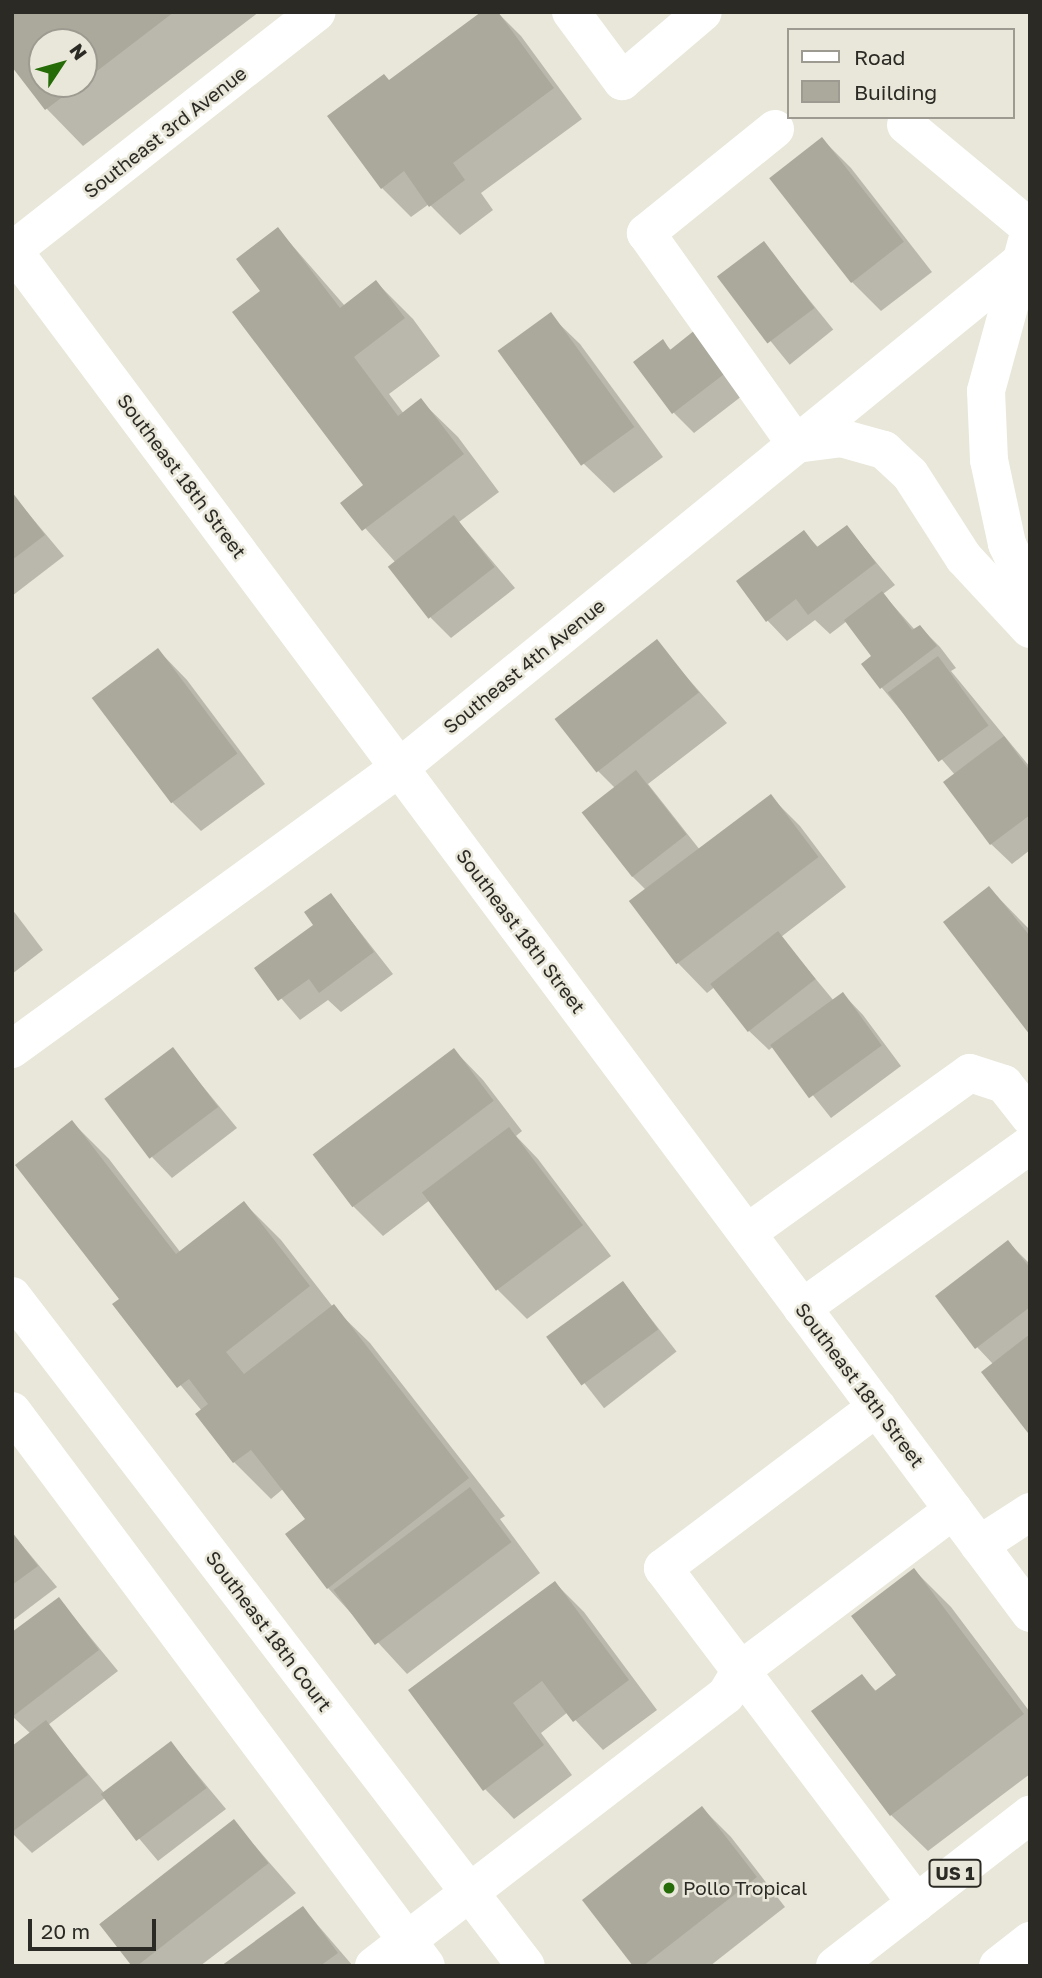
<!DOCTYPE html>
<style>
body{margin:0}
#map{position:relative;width:1042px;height:1978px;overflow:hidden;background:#e9e7d9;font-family:"Golos Text",sans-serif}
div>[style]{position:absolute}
.shadow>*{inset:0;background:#0003;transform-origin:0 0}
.building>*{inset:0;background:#aba99c;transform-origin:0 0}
.minor>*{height:38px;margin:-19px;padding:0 19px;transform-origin:19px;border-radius:19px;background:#fff}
.major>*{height:38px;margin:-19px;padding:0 19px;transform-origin:19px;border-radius:19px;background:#fff}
.dots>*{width:19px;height:19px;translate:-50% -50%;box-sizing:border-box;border:4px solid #e9e7d9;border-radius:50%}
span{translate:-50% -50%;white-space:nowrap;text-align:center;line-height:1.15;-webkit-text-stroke:5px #e9e7d9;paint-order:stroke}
.shield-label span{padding:2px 5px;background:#e9e7d9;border:2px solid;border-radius:5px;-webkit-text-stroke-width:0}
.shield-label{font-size:18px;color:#2b2a25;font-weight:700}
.street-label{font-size:19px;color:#2b2a25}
.poi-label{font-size:19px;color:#2b2a25}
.left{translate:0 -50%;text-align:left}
.frame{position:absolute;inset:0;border:14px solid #2b2a25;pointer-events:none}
.legend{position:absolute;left:787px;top:28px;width:228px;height:91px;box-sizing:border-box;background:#e9e7d9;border:2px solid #9d9b91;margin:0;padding:9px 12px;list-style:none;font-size:21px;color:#2b2a25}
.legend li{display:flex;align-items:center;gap:14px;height:35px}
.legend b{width:35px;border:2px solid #9d9b91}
.north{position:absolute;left:28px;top:28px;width:70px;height:70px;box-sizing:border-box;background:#e9e7d9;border:2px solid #9d9b91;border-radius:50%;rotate:54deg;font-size:19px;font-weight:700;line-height:28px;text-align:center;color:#2b2a25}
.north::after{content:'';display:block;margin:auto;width:24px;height:32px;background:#256c08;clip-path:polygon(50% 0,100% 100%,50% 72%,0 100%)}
.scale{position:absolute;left:28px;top:1919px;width:128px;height:32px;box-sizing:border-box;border:4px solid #2b2a25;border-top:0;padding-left:9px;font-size:21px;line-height:24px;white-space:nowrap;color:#2b2a25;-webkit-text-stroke:5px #e9e7d9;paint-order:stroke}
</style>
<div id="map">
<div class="shadow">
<i style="clip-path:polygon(evenodd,12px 12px,259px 12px,83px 146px,47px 109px,12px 64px,12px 12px,42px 42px,84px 42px,84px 84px,42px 84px,42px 42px)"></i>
<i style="clip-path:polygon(497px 12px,521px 36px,582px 119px,481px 193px,493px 210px,460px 235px,429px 204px,411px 217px,382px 188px,390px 82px)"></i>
<i style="clip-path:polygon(822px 139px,851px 168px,932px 272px,881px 311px,852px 282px)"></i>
<i style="clip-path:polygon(278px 229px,345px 306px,376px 282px,413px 319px,440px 356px,389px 394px,404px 414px,421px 401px,458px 437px,499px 492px,459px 522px,515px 588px,451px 638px,431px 618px,396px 563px,343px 503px,366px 486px,263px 291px)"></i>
<i style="left:764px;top:244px;width:110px;height:56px;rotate:51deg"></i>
<i style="clip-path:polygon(550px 315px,580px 344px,663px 457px,614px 493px,584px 464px,500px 352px)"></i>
<i style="clip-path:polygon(700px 329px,751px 389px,694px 433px,674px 413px,662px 341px,672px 351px)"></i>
<i style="clip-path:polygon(12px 494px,64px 556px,12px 596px)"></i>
<i style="clip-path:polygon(847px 527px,895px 585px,883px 594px,915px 630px,920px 627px,940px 647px,956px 668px,951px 671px,1030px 767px,1030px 850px,1012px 864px,991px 844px,955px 775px,882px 688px,874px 656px,847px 621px,830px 634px,815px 620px,787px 641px,767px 620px,803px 532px,819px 548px)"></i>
<i style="clip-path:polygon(656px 642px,727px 723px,648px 784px,700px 850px,771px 797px,800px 826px,846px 887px,781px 937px,834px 1001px,843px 994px,863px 1015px,901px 1066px,831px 1118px,774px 1046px,769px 1050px,748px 1030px,716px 986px,707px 993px,678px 963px,647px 891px,632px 876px,615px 788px,598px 771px)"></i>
<i style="clip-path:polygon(158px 650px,187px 680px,265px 784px,201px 831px,172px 802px,94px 698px)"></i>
<i style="clip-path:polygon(989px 888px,1030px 930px,1030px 1032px)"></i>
<i style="clip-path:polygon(331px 895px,393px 974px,341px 1012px,328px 1000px,300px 1020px,256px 969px,316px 925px)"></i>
<i style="clip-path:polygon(12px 909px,43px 950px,12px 974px)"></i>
<i style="clip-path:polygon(172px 1049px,237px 1128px,172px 1178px,152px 1157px)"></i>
<i style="clip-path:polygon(454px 1050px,483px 1080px,522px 1131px,516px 1136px,538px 1159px,611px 1256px,527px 1319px,498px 1290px,430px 1200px,383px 1236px,353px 1206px,314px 1154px)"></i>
<i style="clip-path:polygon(72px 1122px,109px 1159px,181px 1253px,244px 1203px,281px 1240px,333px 1307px,370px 1343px,505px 1516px,500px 1519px,540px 1573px,407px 1674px,328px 1588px,307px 1520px,283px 1489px,271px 1499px,234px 1462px,198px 1415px,202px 1411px,114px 1305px,121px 1299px)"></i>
<i style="clip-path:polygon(1008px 1242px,1030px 1264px,1030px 1432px,983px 1372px,993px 1364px,977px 1347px)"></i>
<i style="left:623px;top:1283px;width:87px;height:92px;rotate:52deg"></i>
<i style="clip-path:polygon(12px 1533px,57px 1587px,12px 1621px)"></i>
<i style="clip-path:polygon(914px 1570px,951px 1607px,1030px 1712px,1030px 1774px,928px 1851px,891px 1815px,862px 1676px,877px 1692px,898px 1675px)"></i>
<i style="clip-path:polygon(555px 1583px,584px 1612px,657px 1710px,603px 1750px,568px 1712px,541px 1733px,572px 1775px,514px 1819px,485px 1789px,411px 1690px)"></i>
<i style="clip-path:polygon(59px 1599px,118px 1671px,48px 1725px,105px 1794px,171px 1743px,226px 1809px,158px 1861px,105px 1798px,32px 1853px,12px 1833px,12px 1749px,31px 1734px,12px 1716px)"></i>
<i style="clip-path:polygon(702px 1808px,731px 1837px,785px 1907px,710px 1966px,635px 1966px)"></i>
<i style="clip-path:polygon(234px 1822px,296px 1893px,200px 1966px,134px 1966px,101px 1923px)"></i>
<i style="clip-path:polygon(303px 1908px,353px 1966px,224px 1966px)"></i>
</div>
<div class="building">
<i style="clip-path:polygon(12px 12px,174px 12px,84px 81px,84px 42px,42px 42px,42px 84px,80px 84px,45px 110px,12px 67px)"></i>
<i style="clip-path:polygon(481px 12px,498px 12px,554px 88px,453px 163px,465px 180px,429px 207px,404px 171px,381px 189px,327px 116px,384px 74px,389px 80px)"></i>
<i style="left:822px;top:137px;width:133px;height:67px;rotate:52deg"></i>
<i style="clip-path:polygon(278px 227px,340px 308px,376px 280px,405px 318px,354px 357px,398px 416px,421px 398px,464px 454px,362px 531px,340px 503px,363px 485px,232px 312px,260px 291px,236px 259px)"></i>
<i style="left:764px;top:241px;width:84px;height:59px;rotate:53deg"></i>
<i style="left:551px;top:312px;width:142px;height:66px;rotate:54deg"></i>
<i style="clip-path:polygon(700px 326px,732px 368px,672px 414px,633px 362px,663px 339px,670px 350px)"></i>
<i style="clip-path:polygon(12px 492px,45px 535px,12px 560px)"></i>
<i style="left:454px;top:515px;width:66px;height:84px;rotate:52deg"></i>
<i style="clip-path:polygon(847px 525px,876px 563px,808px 615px,796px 599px,766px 622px,736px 581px,804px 530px,817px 547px)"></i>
<i style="clip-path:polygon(882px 591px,912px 630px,920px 625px,937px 646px,880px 689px,861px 664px,871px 656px,844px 620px)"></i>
<i style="left:657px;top:639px;width:68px;height:130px;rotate:52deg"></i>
<i style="left:158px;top:648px;width:132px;height:83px;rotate:53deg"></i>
<i style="left:938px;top:656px;width:86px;height:62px;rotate:54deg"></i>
<i style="clip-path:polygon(1004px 736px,1030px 771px,1030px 815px,990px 845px,943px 782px)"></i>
<i style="left:636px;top:770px;width:82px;height:69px;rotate:52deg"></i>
<i style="left:771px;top:794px;width:79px;height:178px;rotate:53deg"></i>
<i style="clip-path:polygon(989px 886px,1030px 936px,1030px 1035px,943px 922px)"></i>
<i style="clip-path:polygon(331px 893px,374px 952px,319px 993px,309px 979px,278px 1001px,254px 968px,313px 925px,304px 912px)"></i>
<i style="left:778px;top:931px;width:61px;height:86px;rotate:52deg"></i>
<i style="left:843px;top:992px;width:66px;height:90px;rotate:54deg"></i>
<i style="left:173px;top:1047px;width:75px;height:86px;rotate:53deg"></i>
<i style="left:454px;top:1048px;width:66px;height:177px;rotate:53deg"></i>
<i style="clip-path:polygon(72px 1120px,176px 1254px,244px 1201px,310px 1286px,226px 1352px,244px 1374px,334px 1304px,469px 1478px,327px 1589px,285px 1534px,305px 1519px,251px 1450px,233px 1463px,195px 1414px,208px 1404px,189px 1379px,177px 1388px,112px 1304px,119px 1299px,15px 1165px)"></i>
<i style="left:509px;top:1127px;width:123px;height:109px;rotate:53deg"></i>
<i style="clip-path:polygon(1008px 1240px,1030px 1268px,1030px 1307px,975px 1349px,935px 1296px)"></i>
<i style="left:623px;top:1281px;width:60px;height:95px;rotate:54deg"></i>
<i style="clip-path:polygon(1030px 1334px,1030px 1432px,1028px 1433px,981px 1372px)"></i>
<i style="left:470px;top:1487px;width:69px;height:171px;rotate:53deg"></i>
<i style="clip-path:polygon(12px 1532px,38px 1566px,12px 1585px)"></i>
<i style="clip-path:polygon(914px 1568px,1024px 1714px,890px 1816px,811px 1711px,862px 1674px,875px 1691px,896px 1675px,851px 1616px)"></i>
<i style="clip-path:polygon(555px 1581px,629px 1680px,573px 1722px,542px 1681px,513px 1703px,544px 1745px,483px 1791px,408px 1690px)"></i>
<i style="clip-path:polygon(59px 1597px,99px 1650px,12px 1717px,12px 1632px)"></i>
<i style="clip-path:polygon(46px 1720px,88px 1775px,12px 1832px,12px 1746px)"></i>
<i style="left:171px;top:1741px;width:59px;height:88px;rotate:53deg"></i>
<i style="clip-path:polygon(702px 1806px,757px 1877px,643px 1966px,633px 1966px,582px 1900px)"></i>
<i style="left:234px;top:1819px;width:56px;height:171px;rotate:52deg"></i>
<i style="clip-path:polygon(303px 1906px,338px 1953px,320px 1966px,221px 1966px)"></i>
</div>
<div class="minor">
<i style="left:571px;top:12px;width:86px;rotate:53.5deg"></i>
<i style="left:622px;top:81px;width:106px;rotate:-40.4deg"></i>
<i style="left:906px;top:125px;width:161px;rotate:39.7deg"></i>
<i style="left:775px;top:129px;width:166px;rotate:141.1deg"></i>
<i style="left:646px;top:233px;width:259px;rotate:54.6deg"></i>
<i style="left:12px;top:249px;width:1702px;rotate:53.26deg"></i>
<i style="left:12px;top:251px;width:387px;rotate:-38.1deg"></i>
<i style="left:12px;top:1049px;width:478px;rotate:-36deg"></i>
<i style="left:399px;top:768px;width:800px;rotate:-39.16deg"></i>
<i style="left:747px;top:1233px;width:274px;rotate:-35.7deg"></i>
<i style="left:970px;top:1073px;width:36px;rotate:18deg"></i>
<i style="left:1004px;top:1084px;width:42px;rotate:51.8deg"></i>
<i style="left:12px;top:1296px;width:844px;rotate:52.51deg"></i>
<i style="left:802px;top:1308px;width:280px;rotate:-35.6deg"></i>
<i style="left:877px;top:1407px;width:268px;rotate:143deg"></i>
<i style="left:663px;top:1568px;width:420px;rotate:52.9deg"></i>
<i style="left:12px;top:1411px;width:692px;rotate:53.28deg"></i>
<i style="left:979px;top:1545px;width:61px;rotate:-32.9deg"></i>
<i style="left:374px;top:1966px;width:444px;rotate:-37.6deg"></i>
<i style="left:726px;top:1695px;width:29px;rotate:-59deg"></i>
<i style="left:741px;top:1670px;width:266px;rotate:-37deg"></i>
</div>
<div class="major">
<i style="left:1030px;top:230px;width:167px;rotate:105.3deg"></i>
<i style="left:986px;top:391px;width:69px;rotate:87.5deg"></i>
<i style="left:989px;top:460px;width:86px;rotate:77.9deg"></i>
<i style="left:1007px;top:544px;width:54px;rotate:64.9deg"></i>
<i style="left:796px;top:444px;width:45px;rotate:-7.6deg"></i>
<i style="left:841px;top:438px;width:45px;rotate:15.6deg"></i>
<i style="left:884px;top:450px;width:35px;rotate:43deg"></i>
<i style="left:910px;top:474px;width:100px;rotate:57.3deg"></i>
<i style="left:964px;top:558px;width:97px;rotate:47.1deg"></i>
<i style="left:835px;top:1966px;width:247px;rotate:-37.8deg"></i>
<i style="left:998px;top:1966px;width:41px;rotate:-38deg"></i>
</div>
<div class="dots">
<i style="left:669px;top:1888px;background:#256c08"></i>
</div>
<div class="shield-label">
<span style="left:955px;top:1873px">US 1</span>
</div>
<div class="street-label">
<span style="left:165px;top:132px;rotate:-38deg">Southeast 3rd Avenue</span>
<span style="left:182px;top:476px;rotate:53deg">Southeast 18th Street</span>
<span style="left:524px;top:666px;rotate:-39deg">Southeast 4th Avenue</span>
<span style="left:521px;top:931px;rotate:53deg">Southeast 18th Street</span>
<span style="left:860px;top:1385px;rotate:53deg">Southeast 18th Street</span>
<span style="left:269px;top:1631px;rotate:53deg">Southeast 18th Court</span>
</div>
<div class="poi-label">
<span class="left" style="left:683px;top:1888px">Pollo Tropical</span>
</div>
<div class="frame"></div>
<ul class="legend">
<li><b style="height:9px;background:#fff"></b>Road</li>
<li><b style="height:19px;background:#aba99c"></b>Building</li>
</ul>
<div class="north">N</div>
<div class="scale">20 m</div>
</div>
